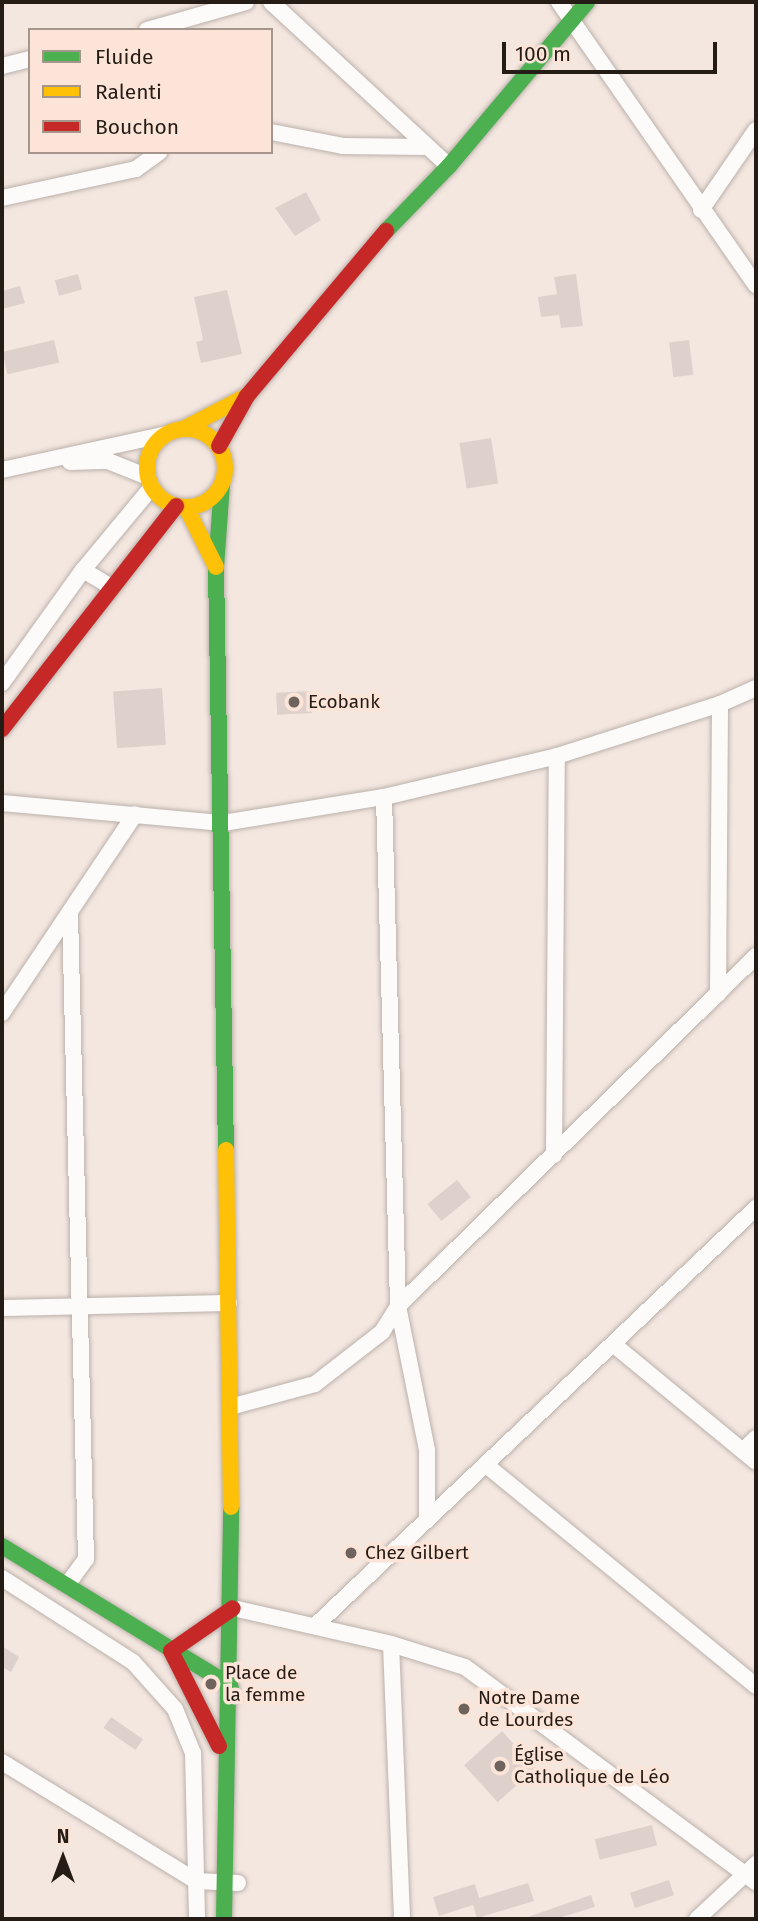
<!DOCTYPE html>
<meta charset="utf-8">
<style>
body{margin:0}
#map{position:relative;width:758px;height:1921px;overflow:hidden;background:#f4e7e0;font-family:"Fira Sans",sans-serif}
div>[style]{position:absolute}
.building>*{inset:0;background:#ded0cb;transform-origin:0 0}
.roads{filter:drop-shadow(0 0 2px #bbb1ab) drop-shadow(0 0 2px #bbb1ab)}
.street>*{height:16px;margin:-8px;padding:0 8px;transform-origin:8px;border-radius:8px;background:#fdfbfa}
.fast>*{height:16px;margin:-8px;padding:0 8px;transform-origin:8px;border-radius:8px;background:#4caf50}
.slow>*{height:16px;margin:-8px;padding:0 8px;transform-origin:8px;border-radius:8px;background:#ffc107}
.slow>.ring{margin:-8px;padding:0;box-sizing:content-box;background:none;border:16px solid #ffc107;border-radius:50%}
.jam>*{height:16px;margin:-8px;padding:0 8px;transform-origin:8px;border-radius:8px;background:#c62828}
.dots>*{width:19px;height:19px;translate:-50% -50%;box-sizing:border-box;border:4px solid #fce5d8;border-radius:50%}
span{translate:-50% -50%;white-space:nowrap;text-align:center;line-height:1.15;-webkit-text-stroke:7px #fce5d8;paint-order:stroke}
.poi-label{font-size:19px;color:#261c16}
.left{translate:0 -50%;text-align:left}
.frame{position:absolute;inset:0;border:4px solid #261c16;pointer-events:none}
.legend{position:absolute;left:28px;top:28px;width:245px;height:126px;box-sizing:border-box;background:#fce5d8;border:2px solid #a6958a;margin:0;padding:9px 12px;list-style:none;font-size:21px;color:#261c16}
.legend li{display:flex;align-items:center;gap:14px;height:35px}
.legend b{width:35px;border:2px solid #a6958a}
.north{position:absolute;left:28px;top:1823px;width:70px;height:70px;-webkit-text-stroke:5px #fce5d8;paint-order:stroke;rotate:0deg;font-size:19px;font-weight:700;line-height:28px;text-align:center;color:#261c16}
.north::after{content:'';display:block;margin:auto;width:24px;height:32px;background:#261c16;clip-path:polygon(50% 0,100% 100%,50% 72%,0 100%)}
.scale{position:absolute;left:502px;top:42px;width:215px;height:32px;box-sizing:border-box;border:4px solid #261c16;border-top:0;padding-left:9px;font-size:21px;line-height:24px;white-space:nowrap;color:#261c16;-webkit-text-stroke:5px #fce5d8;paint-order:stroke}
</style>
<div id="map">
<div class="building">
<i style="clip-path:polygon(306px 192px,321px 220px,295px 236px,275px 208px)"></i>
<i style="left:78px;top:274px;width:16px;height:24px;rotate:75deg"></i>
<i style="clip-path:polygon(576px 274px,583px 326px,561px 328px,559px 315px,541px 317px,538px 297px,557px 294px,554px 277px)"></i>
<i style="clip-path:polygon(20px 286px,25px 303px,2px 309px,2px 291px)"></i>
<i style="clip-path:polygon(227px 290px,242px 354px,201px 363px,196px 342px,203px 340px,194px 297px)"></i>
<i style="left:54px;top:340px;width:23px;height:53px;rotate:77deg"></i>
<i style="left:689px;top:340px;width:35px;height:20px;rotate:83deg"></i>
<i style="left:491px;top:438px;width:46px;height:32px;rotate:81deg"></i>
<i style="left:162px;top:688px;width:57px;height:49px;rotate:86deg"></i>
<i style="left:311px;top:691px;width:22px;height:35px;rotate:87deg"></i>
<i style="left:457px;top:1180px;width:22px;height:38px;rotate:51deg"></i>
<i style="clip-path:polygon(2px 1646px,19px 1657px,11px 1672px,2px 1667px)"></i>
<i style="left:111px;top:1717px;width:39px;height:13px;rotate:35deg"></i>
<i style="left:502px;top:1731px;width:50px;height:51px;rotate:48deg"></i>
<i style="left:652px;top:1825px;width:21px;height:59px;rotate:76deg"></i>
<i style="left:669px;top:1880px;width:16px;height:41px;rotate:72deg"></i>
<i style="clip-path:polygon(528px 1883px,534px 1901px,477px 1918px,473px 1905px,439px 1916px,433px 1897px,475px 1884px,479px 1898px)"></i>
<i style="clip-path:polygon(591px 1895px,595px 1907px,555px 1919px,522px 1919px)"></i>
</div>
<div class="roads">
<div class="street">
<i style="left:271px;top:2px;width:242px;rotate:42.7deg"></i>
<i style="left:559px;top:2px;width:345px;rotate:55.2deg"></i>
<i style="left:147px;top:30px;width:103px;rotate:-15.8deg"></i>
<i style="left:2px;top:66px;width:29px;rotate:-14deg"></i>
<i style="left:271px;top:132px;width:73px;rotate:11deg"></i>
<i style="left:343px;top:146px;width:85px;rotate:0.7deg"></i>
<i style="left:2px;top:198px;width:137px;rotate:-12.2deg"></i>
<i style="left:136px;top:169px;width:29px;rotate:-36deg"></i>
<i style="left:701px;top:210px;width:97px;rotate:-55.5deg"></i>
<i style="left:70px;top:462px;width:38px;rotate:-2deg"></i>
<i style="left:108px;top:461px;width:43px;rotate:21.8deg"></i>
<i style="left:2px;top:470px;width:169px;rotate:-12.3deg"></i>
<i style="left:83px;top:570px;width:33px;rotate:31deg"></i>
<i style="left:2px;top:683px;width:139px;rotate:-54.4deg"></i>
<i style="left:83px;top:570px;width:108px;rotate:-50.3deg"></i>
<i style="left:384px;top:797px;width:509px;rotate:88.42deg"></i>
<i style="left:398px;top:1306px;width:147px;rotate:78.6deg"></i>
<i style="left:427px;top:1450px;width:70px;rotate:90deg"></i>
<i style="left:2px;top:803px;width:222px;rotate:5.2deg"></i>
<i style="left:223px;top:823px;width:163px;rotate:-9.2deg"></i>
<i style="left:384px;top:797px;width:178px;rotate:-13.3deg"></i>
<i style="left:557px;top:756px;width:171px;rotate:-17.7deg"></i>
<i style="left:720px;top:704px;width:39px;rotate:-24deg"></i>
<i style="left:718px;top:994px;width:290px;rotate:-89.6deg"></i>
<i style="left:2px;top:1013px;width:239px;rotate:-56.2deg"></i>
<i style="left:554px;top:1155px;width:399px;rotate:-89.6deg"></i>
<i style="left:2px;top:1308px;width:227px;rotate:-1.3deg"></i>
<i style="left:613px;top:1344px;width:185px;rotate:39.5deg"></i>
<i style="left:230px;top:1407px;width:88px;rotate:-15.1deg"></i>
<i style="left:315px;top:1384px;width:85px;rotate:-37.8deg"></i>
<i style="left:382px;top:1332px;width:31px;rotate:-58deg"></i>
<i style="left:398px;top:1306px;width:501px;rotate:-44.35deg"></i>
<i style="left:743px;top:1451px;width:18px;rotate:-45deg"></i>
<i style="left:486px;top:1465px;width:349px;rotate:39.3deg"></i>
<i style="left:2px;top:1578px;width:156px;rotate:32.7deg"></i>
<i style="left:133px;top:1662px;width:63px;rotate:48.2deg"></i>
<i style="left:175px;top:1709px;width:48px;rotate:67.8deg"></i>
<i style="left:193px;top:1753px;width:166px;rotate:88.6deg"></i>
<i style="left:67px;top:1585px;width:32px;rotate:-54deg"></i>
<i style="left:86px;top:1559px;width:647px;rotate:-91.42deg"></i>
<i style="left:233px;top:1608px;width:162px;rotate:12.8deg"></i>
<i style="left:391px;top:1644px;width:77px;rotate:17.3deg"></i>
<i style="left:465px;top:1667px;width:362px;rotate:36.5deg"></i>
<i style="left:315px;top:1626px;width:608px;rotate:-43.47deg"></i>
<i style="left:391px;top:1644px;width:275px;rotate:87.7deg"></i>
<i style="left:2px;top:1762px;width:228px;rotate:31.5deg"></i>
<i style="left:196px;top:1881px;width:42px;rotate:2.7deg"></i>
<i style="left:697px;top:1919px;width:81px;rotate:-43deg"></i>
</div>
<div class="fast">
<i style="left:386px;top:231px;width:91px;rotate:-45.9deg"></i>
<i style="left:449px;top:166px;width:214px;rotate:-49.9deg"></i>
<i style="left:222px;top:484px;width:84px;rotate:94.1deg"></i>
<i style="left:216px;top:568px;width:582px;rotate:89.02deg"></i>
<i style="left:2px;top:1546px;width:267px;rotate:31.4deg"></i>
<i style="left:230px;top:1685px;width:12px;rotate:76deg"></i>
<i style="left:224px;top:1919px;width:412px;rotate:-89deg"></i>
</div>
<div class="slow">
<i style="left:183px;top:429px;width:72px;rotate:-27.3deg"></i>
<i class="ring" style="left:147px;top:429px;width:62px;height:62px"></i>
<i style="left:186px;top:507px;width:67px;rotate:63.4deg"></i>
<i style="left:226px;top:1150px;width:357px;rotate:89.2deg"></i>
</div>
<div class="jam">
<i style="left:219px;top:446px;width:57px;rotate:-60.8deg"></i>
<i style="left:247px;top:396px;width:216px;rotate:-49.9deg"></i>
<i style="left:2px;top:729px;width:283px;rotate:-52deg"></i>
<i style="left:219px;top:1746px;width:106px;rotate:-116.8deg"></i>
<i style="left:171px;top:1651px;width:75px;rotate:-34.7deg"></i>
</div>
</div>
<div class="dots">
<i style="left:294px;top:702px;background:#6e635d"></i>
<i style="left:351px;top:1553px;background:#6e635d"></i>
<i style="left:211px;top:1684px;background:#6e635d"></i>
<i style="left:464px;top:1709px;background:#6e635d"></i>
<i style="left:500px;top:1766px;background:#6e635d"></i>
</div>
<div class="poi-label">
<span class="left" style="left:308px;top:702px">Ecobank</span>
<span class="left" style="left:365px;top:1553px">Chez Gilbert</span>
<span class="left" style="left:225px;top:1684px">Place de<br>la femme</span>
<span class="left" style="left:478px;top:1709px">Notre Dame<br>de Lourdes</span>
<span class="left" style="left:514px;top:1766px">Église<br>Catholique de Léo</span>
</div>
<div class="frame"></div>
<ul class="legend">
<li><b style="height:9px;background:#4caf50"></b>Fluide</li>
<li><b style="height:9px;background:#ffc107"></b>Ralenti</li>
<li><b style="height:9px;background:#c62828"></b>Bouchon</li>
</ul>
<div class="north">N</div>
<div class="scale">100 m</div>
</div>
